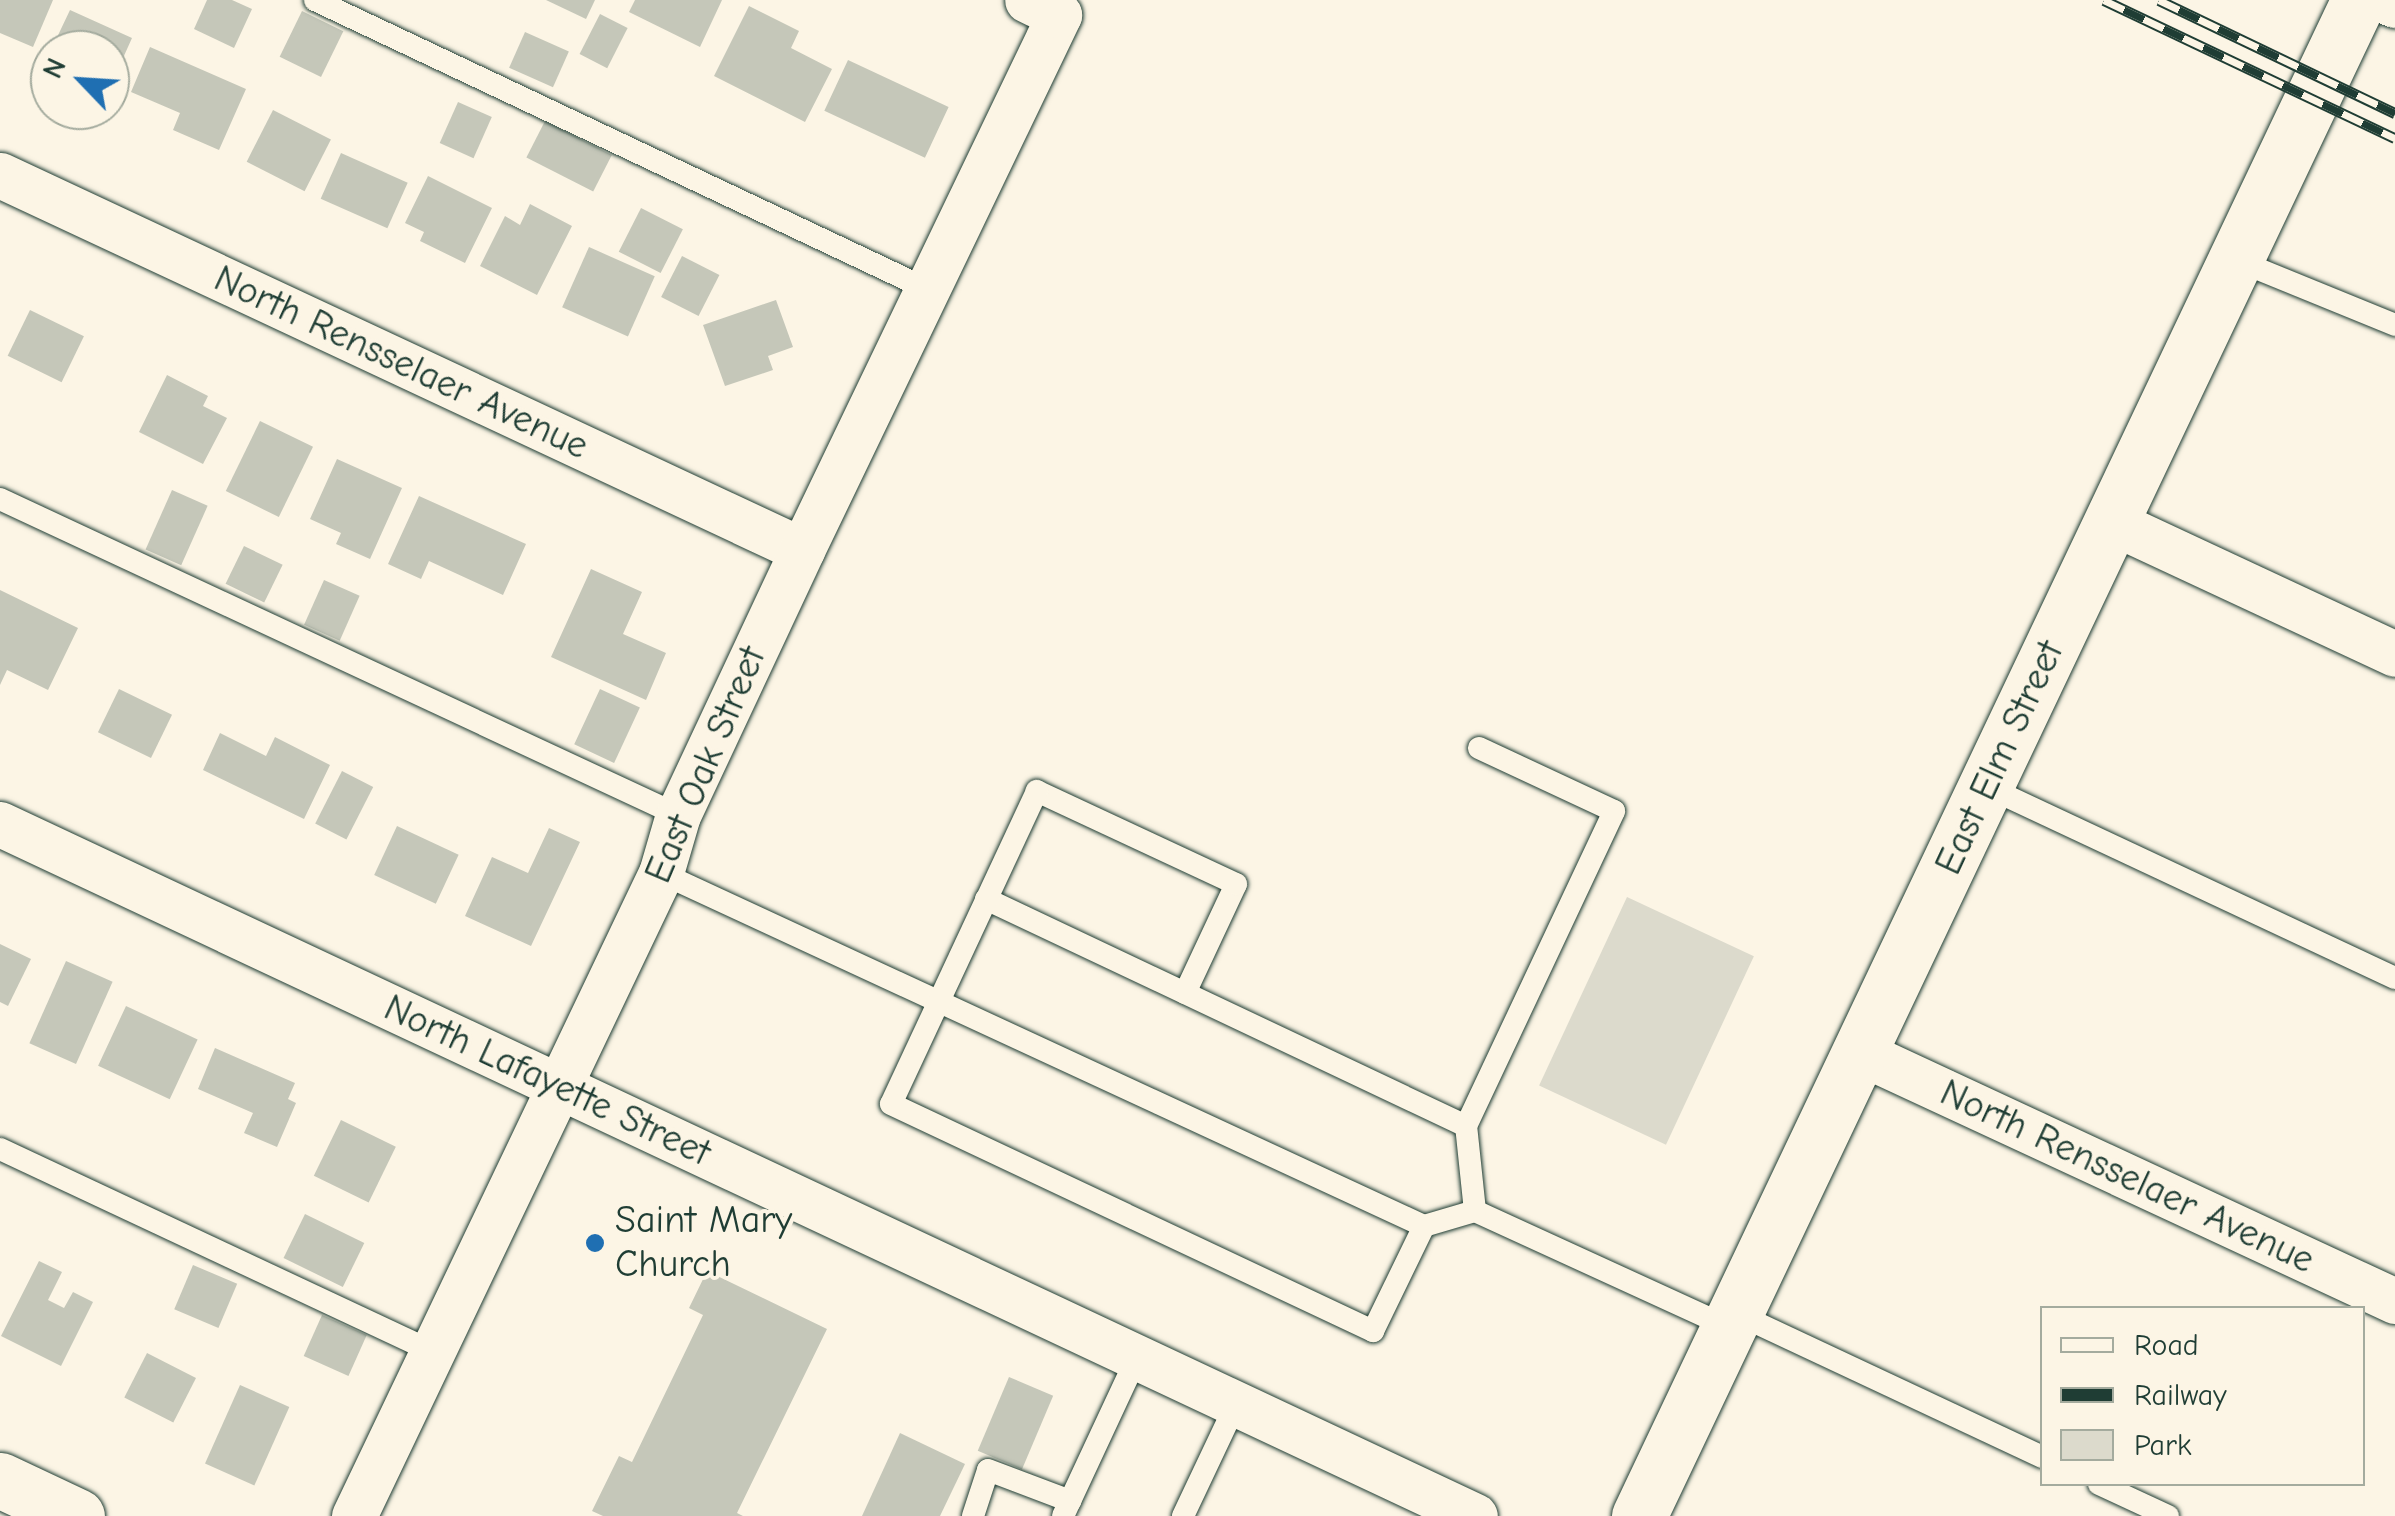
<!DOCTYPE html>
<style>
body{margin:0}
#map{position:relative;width:2395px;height:1516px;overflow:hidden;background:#fcf5e5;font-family:"Comic Neue",sans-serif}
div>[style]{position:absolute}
.green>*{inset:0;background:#dcdacc;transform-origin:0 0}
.building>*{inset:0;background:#c5c7b9;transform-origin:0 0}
.roads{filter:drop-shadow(0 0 2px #1f3d34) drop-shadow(0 0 2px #1f3d34)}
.lane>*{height:22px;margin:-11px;padding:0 11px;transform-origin:11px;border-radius:11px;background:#fcf5e5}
.street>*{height:45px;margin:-22.5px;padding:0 22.5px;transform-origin:22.5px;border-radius:22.5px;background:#fcf5e5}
.secondary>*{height:55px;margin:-27.5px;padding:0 27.5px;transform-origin:27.5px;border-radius:27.5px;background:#fcf5e5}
.rail>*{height:11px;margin-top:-5.5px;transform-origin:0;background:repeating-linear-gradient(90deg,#fcf5e5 0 22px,#1f3d34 0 44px);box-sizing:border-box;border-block:2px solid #1f3d34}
.dots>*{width:28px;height:28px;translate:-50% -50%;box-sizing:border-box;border:5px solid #fcf5e5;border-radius:50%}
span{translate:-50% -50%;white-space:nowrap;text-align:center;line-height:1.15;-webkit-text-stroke:8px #fcf5e5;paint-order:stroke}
.street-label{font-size:38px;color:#1f3d34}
.poi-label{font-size:38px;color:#1f3d34}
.left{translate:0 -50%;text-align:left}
.legend{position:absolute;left:2040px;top:1306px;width:325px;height:180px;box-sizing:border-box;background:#fcf5e5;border:2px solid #a4ab9e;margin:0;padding:12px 18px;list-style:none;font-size:30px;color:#1f3d34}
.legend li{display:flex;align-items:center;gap:20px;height:50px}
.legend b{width:50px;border:2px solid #a4ab9e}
.north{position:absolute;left:30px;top:30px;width:100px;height:100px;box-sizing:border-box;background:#fcf5e5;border:2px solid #a4ab9e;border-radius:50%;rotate:295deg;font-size:28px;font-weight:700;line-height:40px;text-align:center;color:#1f3d34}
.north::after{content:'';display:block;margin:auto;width:35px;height:45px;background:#1f6fb2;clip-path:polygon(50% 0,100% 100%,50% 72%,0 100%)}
</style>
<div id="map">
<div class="green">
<i style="left:1627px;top:897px;width:140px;height:208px;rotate:25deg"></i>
</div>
<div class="building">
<i style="clip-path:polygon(0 0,53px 0,33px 47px,0 33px)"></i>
<i style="clip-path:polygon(207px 0,232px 0,252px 9px,234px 48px,194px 29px)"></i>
<i style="clip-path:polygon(546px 0,595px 0,586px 19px)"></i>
<i style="clip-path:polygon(635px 0,722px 0,700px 47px,629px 12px)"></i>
<i style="clip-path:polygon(749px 6px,799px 31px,791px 48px,832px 69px,805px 122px,714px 76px)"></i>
<i style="clip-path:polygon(70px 10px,132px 38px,110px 87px,110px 50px,51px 50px)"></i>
<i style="left:302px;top:11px;width:46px;height:51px;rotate:26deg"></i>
<i style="left:600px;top:14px;width:31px;height:45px;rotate:27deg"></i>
<i style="left:525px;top:32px;width:48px;height:39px;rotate:24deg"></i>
<i style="clip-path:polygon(150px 47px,246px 89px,219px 150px,173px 130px,180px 113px,131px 92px)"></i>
<i style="left:848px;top:60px;width:111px;height:56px;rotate:25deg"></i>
<i style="left:458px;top:102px;width:37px;height:45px;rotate:24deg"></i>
<i style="left:273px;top:110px;width:65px;height:58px;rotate:27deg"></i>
<i style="left:545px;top:121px;width:75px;height:41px;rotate:27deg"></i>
<i style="left:341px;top:153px;width:73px;height:50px;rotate:24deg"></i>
<i style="clip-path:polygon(428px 176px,492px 208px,465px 263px,420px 241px,424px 232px,405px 223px)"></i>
<i style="clip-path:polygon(530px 204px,572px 226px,537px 295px,480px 266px,505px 216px,520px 225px)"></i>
<i style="left:641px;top:208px;width:47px;height:49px;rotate:27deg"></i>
<i style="left:589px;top:247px;width:72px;height:66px;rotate:24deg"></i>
<i style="left:682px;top:256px;width:42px;height:46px;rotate:27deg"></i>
<i style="clip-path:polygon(776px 300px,793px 347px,768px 356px,773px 370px,725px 386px,703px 325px)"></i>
<i style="left:30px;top:310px;width:60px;height:51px;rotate:26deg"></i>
<i style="clip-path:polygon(167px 375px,208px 396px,203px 406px,227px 418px,203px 464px,139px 432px)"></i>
<i style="left:260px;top:421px;width:59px;height:78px;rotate:26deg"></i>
<i style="clip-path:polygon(337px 459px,402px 488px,370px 559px,336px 544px,341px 533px,310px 519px)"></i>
<i style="left:172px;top:490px;width:39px;height:65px;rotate:24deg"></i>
<i style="clip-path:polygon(419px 496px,526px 544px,503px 595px,429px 561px,421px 579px,388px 564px)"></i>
<i style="left:244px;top:546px;width:43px;height:42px;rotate:26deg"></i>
<i style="clip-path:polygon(591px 569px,642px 592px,623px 634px,666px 653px,646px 700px,551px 657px)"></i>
<i style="left:324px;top:580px;width:39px;height:49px;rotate:24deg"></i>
<i style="clip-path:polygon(0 590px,78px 628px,48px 690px,7px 670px,0 685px)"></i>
<i style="left:119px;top:689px;width:59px;height:48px;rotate:26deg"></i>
<i style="left:600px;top:689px;width:44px;height:61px;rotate:25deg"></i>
<i style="clip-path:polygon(220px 733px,266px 756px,275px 737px,330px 765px,304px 819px,203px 770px)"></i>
<i style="left:342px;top:771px;width:35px;height:59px;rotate:27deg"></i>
<i style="left:397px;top:826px;width:68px;height:54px;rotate:25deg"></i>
<i style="clip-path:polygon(549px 828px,580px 842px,531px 946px,465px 916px,492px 857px,528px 873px)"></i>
<i style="clip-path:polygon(0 944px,31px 959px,8px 1006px,0 1002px)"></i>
<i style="left:66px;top:961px;width:51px;height:90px;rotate:24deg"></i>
<i style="left:126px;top:1006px;width:79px;height:66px;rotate:25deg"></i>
<i style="clip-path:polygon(215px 1048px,295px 1083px,288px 1099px,296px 1103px,277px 1147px,244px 1133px,253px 1113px,198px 1089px)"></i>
<i style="left:341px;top:1120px;width:61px;height:62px;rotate:26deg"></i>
<i style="left:305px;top:1214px;width:66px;height:49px;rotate:26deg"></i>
<i style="clip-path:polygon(39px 1261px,62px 1272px,48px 1300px,64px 1308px,73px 1292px,93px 1302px,61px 1366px,1px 1336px)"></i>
<i style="left:193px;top:1265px;width:48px;height:48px;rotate:23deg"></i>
<i style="clip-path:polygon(707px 1271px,827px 1329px,737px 1513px,743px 1516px,603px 1516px,592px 1511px,619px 1456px,632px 1462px,703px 1315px,689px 1308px)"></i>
<i style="left:322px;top:1315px;width:49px;height:45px;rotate:24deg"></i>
<i style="left:147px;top:1353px;width:55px;height:50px;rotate:27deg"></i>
<i style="left:1009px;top:1377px;width:48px;height:80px;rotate:23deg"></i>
<i style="left:240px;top:1385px;width:54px;height:86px;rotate:24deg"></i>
<i style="clip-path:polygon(900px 1433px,965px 1464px,940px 1516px,862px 1516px)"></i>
</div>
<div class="roads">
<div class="lane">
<i style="left:315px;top:0;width:677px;rotate:25.28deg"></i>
<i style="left:2236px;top:260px;width:172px;rotate:22.2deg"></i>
<i style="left:0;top:499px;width:748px;rotate:24.99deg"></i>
<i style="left:1987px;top:787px;width:450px;rotate:25.1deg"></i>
<i style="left:661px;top:873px;width:841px;rotate:24.83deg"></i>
<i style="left:1424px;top:1226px;width:53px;rotate:-16.4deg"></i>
<i style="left:1475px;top:1211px;width:278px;rotate:24.6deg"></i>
<i style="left:986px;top:899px;width:531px;rotate:25.31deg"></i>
<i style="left:1185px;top:993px;width:120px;rotate:-64.9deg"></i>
<i style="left:1236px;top:884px;width:220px;rotate:-155deg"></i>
<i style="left:1037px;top:791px;width:345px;rotate:115deg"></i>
<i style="left:891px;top:1104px;width:533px;rotate:25.22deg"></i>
<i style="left:1373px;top:1331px;width:117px;rotate:-64.1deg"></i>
<i style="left:0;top:1149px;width:477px;rotate:25.1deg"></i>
<i style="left:1475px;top:1211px;width:85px;rotate:-96deg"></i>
<i style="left:1466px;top:1126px;width:348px;rotate:-64.8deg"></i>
<i style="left:1614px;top:811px;width:149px;rotate:-155deg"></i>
<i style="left:1735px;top:1313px;width:339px;rotate:25.1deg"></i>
<i style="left:2099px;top:1484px;width:76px;rotate:24.9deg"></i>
<i style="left:973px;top:1516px;width:48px;rotate:-71.9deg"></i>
<i style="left:988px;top:1470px;width:88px;rotate:20.7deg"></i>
<i style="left:1063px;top:1516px;width:175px;rotate:-65deg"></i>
<i style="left:1183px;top:1516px;width:124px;rotate:-64.7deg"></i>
</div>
<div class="street">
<i style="left:2383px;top:0;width:13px;rotate:23deg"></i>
<i style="left:0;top:175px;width:885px;rotate:25.06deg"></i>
<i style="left:2112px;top:522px;width:312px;rotate:25deg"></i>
<i style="left:0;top:824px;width:1629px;rotate:25.13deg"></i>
<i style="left:1859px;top:1052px;width:591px;rotate:24.92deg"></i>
<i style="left:354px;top:1516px;width:713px;rotate:-64.48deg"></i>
<i style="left:661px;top:873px;width:60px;rotate:-73.7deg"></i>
<i style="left:678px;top:815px;width:293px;rotate:-64.9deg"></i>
<i style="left:802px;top:550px;width:594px;rotate:-64.34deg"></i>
<i style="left:1059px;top:15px;width:35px;rotate:-155deg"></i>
</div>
<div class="secondary">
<i style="left:0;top:1480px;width:85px;rotate:25.1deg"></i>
<i style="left:1639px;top:1516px;width:1678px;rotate:-64.6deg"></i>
</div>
</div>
<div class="rail">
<i style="left:2104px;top:0;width:322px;rotate:25.4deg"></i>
<i style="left:2159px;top:0;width:262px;rotate:25.6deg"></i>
</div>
<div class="dots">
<i style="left:595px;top:1243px;background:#1f6fb2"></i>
</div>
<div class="street-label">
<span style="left:401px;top:363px;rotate:25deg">North Rensselaer Avenue</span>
<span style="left:2000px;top:758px;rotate:-65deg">East Elm Street</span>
<span style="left:706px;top:765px;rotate:-67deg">East Oak Street</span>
<span style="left:547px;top:1081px;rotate:25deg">North Lafayette Street</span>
<span style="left:2127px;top:1177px;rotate:25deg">North Rensselaer Avenue</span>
</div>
<div class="poi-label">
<span class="left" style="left:615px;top:1243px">Saint Mary<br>Church</span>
</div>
<ul class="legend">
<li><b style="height:12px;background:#fcf5e5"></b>Road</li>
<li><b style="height:12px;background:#1f3d34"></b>Railway</li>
<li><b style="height:28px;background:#dcdacc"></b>Park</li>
</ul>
<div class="north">N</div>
</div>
